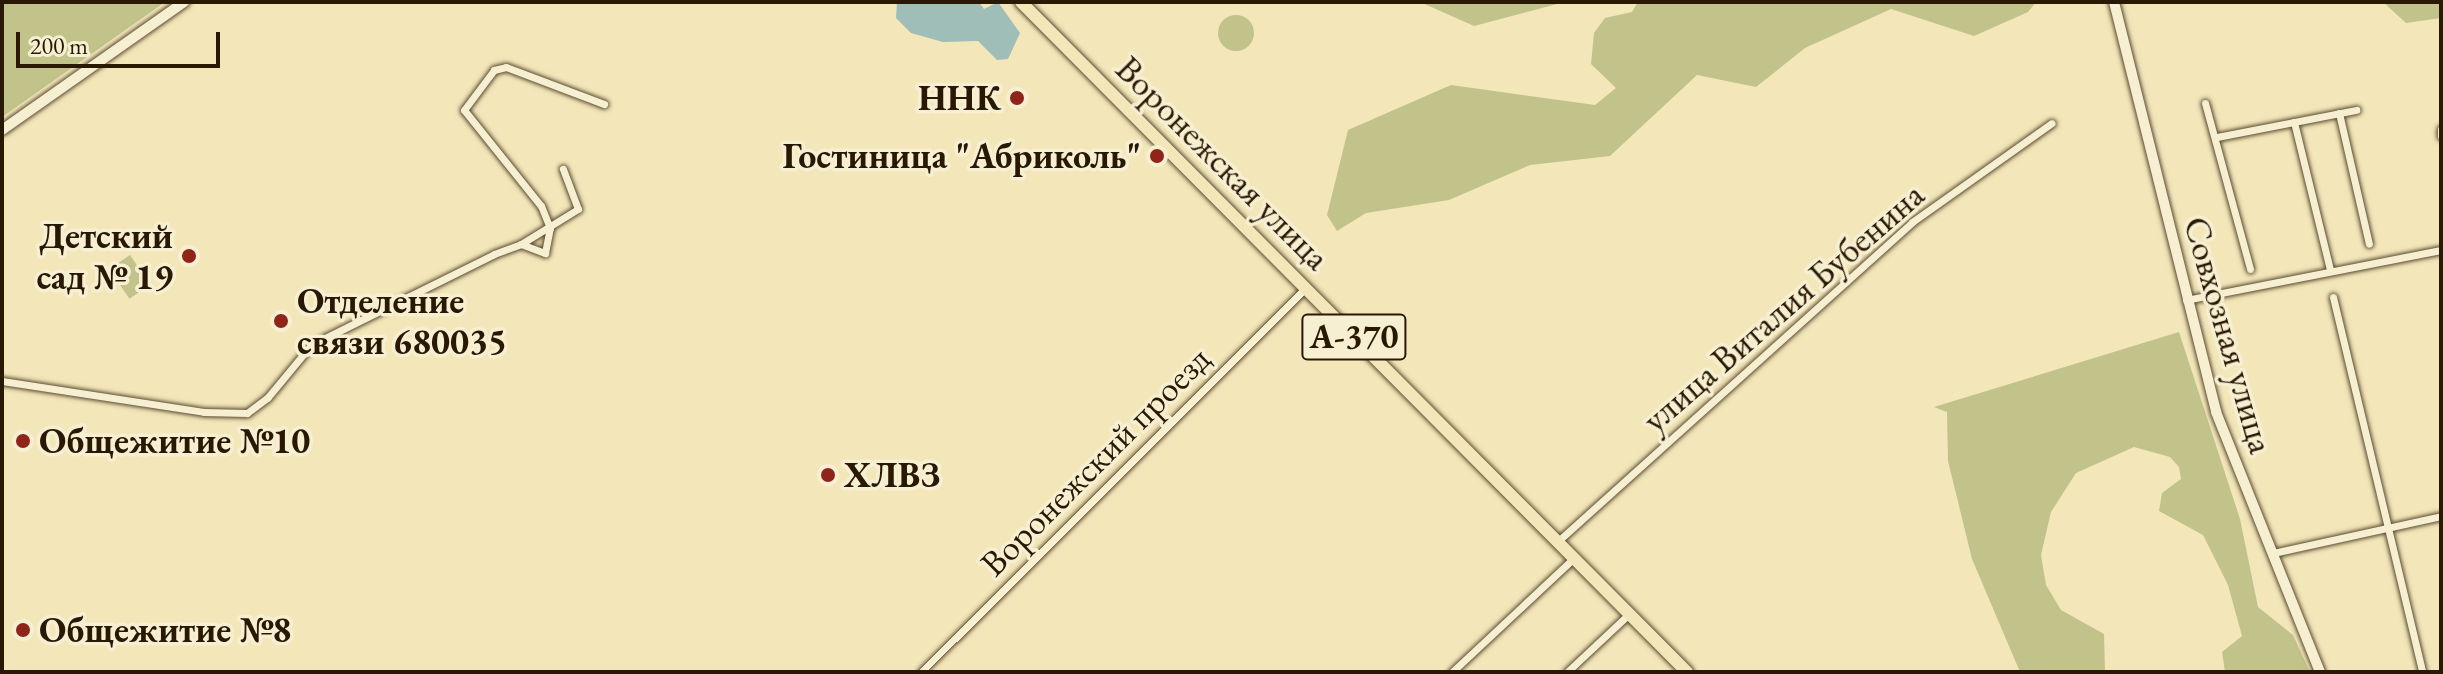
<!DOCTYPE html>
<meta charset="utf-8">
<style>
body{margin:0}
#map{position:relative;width:2443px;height:674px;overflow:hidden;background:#f3e6b9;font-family:"EB Garamond",serif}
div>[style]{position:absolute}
.green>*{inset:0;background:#c1c38b;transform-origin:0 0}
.round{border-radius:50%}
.water>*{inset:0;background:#9ebeb7}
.roads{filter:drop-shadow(0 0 2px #5b4c31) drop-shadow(0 0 2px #5b4c31)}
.minor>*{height:7px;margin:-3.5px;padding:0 3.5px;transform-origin:3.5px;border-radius:3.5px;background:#f7efd2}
.secondary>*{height:10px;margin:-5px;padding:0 5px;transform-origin:5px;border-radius:5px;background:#f7efd2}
.trunk>*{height:12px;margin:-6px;padding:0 6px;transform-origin:6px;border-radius:6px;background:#f3e6b9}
.dots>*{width:22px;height:22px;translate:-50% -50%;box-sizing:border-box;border:4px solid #f7efd2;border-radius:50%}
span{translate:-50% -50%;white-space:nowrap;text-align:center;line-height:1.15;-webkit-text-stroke:7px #f7efd2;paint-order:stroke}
.shield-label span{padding:2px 6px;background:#f7efd2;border:2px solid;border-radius:6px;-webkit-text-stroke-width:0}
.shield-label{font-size:34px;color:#281804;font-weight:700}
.poi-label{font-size:36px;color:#281804;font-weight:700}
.right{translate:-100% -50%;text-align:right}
.left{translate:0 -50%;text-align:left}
.street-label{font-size:36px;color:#281804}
.frame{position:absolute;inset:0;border:4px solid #281804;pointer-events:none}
.scale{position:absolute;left:16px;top:32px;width:204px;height:36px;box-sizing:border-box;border:4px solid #281804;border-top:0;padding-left:10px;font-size:24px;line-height:28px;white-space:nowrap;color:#281804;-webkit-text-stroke:6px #f7efd2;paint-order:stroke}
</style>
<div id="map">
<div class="green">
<i style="clip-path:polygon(2px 2px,165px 2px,2px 117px)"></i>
<i style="clip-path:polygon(1420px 2px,1565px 2px,1474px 26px)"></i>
<i style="clip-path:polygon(1638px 2px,2036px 2px,2028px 12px,1974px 36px,1891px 9px,1805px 48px,1756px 87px,1697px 75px,1610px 156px,1530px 165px,1449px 200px,1366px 213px,1337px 231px,1327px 215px,1348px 130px,1451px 85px,1595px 105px,1616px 88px,1591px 64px,1594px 33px,1605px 18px,1632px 12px)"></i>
<i style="clip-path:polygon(2383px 2px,2441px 2px,2441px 18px,2406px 23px)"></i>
<i class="round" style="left:1218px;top:15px;width:36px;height:36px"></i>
<i style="left:130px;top:255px;width:36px;height:25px;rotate:56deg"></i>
<i style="clip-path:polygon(2179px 332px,2240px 519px,2258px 607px,2293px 635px,2310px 672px,2225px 672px,2222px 652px,2242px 636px,2228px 585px,2203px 535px,2159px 511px,2162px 493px,2181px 479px,2179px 467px,2170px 457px,2134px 447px,2076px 473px,2051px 512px,2041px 555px,2046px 585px,2061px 610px,2104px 634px,2105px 672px,2020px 672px,1972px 559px,1948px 461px,1947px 412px,1934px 407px)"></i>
</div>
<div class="water">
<i style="clip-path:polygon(897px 2px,979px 2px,984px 9px,998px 2px,1020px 33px,1008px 59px,997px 60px,978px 41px,943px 42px,911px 33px,896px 18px)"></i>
</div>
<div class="roads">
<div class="minor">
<i style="left:2205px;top:103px;width:172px;rotate:74.8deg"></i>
<i style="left:2339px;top:113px;width:134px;rotate:77.1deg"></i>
<i style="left:2294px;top:122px;width:152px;rotate:76.3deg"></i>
<i style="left:2441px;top:129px;width:7px;rotate:90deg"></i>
<i style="left:2217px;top:137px;width:142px;rotate:-11deg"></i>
<i style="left:521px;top:244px;width:67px;rotate:-31.6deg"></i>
<i style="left:578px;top:209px;width:43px;rotate:-110.6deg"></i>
<i style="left:2333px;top:297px;width:385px;rotate:76.6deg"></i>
<i style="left:2186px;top:300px;width:260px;rotate:-11.1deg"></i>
<i style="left:2px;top:381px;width:204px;rotate:8.7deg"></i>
<i style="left:204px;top:412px;width:43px;rotate:1.3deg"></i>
<i style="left:247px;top:413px;width:26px;rotate:-37deg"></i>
<i style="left:268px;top:397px;width:67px;rotate:-50.4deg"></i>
<i style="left:311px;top:345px;width:204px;rotate:-26.4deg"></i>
<i style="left:494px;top:254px;width:29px;rotate:-20deg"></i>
<i style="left:521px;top:244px;width:26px;rotate:21deg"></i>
<i style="left:545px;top:253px;width:25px;rotate:-79deg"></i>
<i style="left:550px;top:228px;width:24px;rotate:-112deg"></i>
<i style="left:541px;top:206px;width:123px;rotate:-128.7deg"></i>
<i style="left:464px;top:110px;width:50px;rotate:-53.1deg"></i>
<i style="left:494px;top:70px;width:12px;rotate:-14deg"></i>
<i style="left:506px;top:67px;width:105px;rotate:20.7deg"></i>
<i style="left:1557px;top:542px;width:478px;rotate:-42deg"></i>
<i style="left:1912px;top:222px;width:171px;rotate:-35.3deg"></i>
<i style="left:2273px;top:553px;width:172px;rotate:-12.4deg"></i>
<i style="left:921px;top:672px;width:544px;rotate:-44.93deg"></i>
<i style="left:1452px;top:672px;width:167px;rotate:-43.1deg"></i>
<i style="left:1567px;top:672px;width:85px;rotate:-43.1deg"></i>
</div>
<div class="secondary">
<i style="left:2114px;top:2px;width:422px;rotate:76deg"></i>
<i style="left:2216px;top:412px;width:280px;rotate:68.2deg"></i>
<i style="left:2px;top:130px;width:223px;rotate:-35.1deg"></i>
</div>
<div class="trunk">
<i style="left:1021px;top:2px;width:945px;rotate:45.17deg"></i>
</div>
</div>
<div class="dots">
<i style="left:1017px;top:98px;background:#8f2418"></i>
<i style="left:1157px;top:156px;background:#8f2418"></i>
<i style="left:189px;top:256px;background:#8f2418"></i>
<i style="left:281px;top:321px;background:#8f2418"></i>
<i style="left:23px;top:441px;background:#8f2418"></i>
<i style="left:828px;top:475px;background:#8f2418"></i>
<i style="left:23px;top:630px;background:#8f2418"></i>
</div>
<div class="shield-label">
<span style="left:1354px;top:337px">А-370</span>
</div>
<div class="poi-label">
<span class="right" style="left:1001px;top:98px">ННК</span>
<span class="right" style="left:1141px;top:156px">Гостиница "Абриколь"</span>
<span class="right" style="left:173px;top:256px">Детский<br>сад № 19</span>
<span class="left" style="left:297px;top:321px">Отделение<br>связи 680035</span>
<span class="left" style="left:39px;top:441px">Общежитие №10</span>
<span class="left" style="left:844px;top:475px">ХЛВЗ</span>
<span class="left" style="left:39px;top:630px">Общежитие №8</span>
</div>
<div class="street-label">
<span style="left:1223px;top:163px;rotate:45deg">Воронежская улица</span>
<span style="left:1783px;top:307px;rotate:-41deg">улица Виталия Бубенина</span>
<span style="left:2229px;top:335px;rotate:74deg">Совхозная улица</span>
<span style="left:1095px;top:461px;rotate:-45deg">Воронежский проезд</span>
</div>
<div class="frame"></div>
<div class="scale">200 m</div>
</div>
